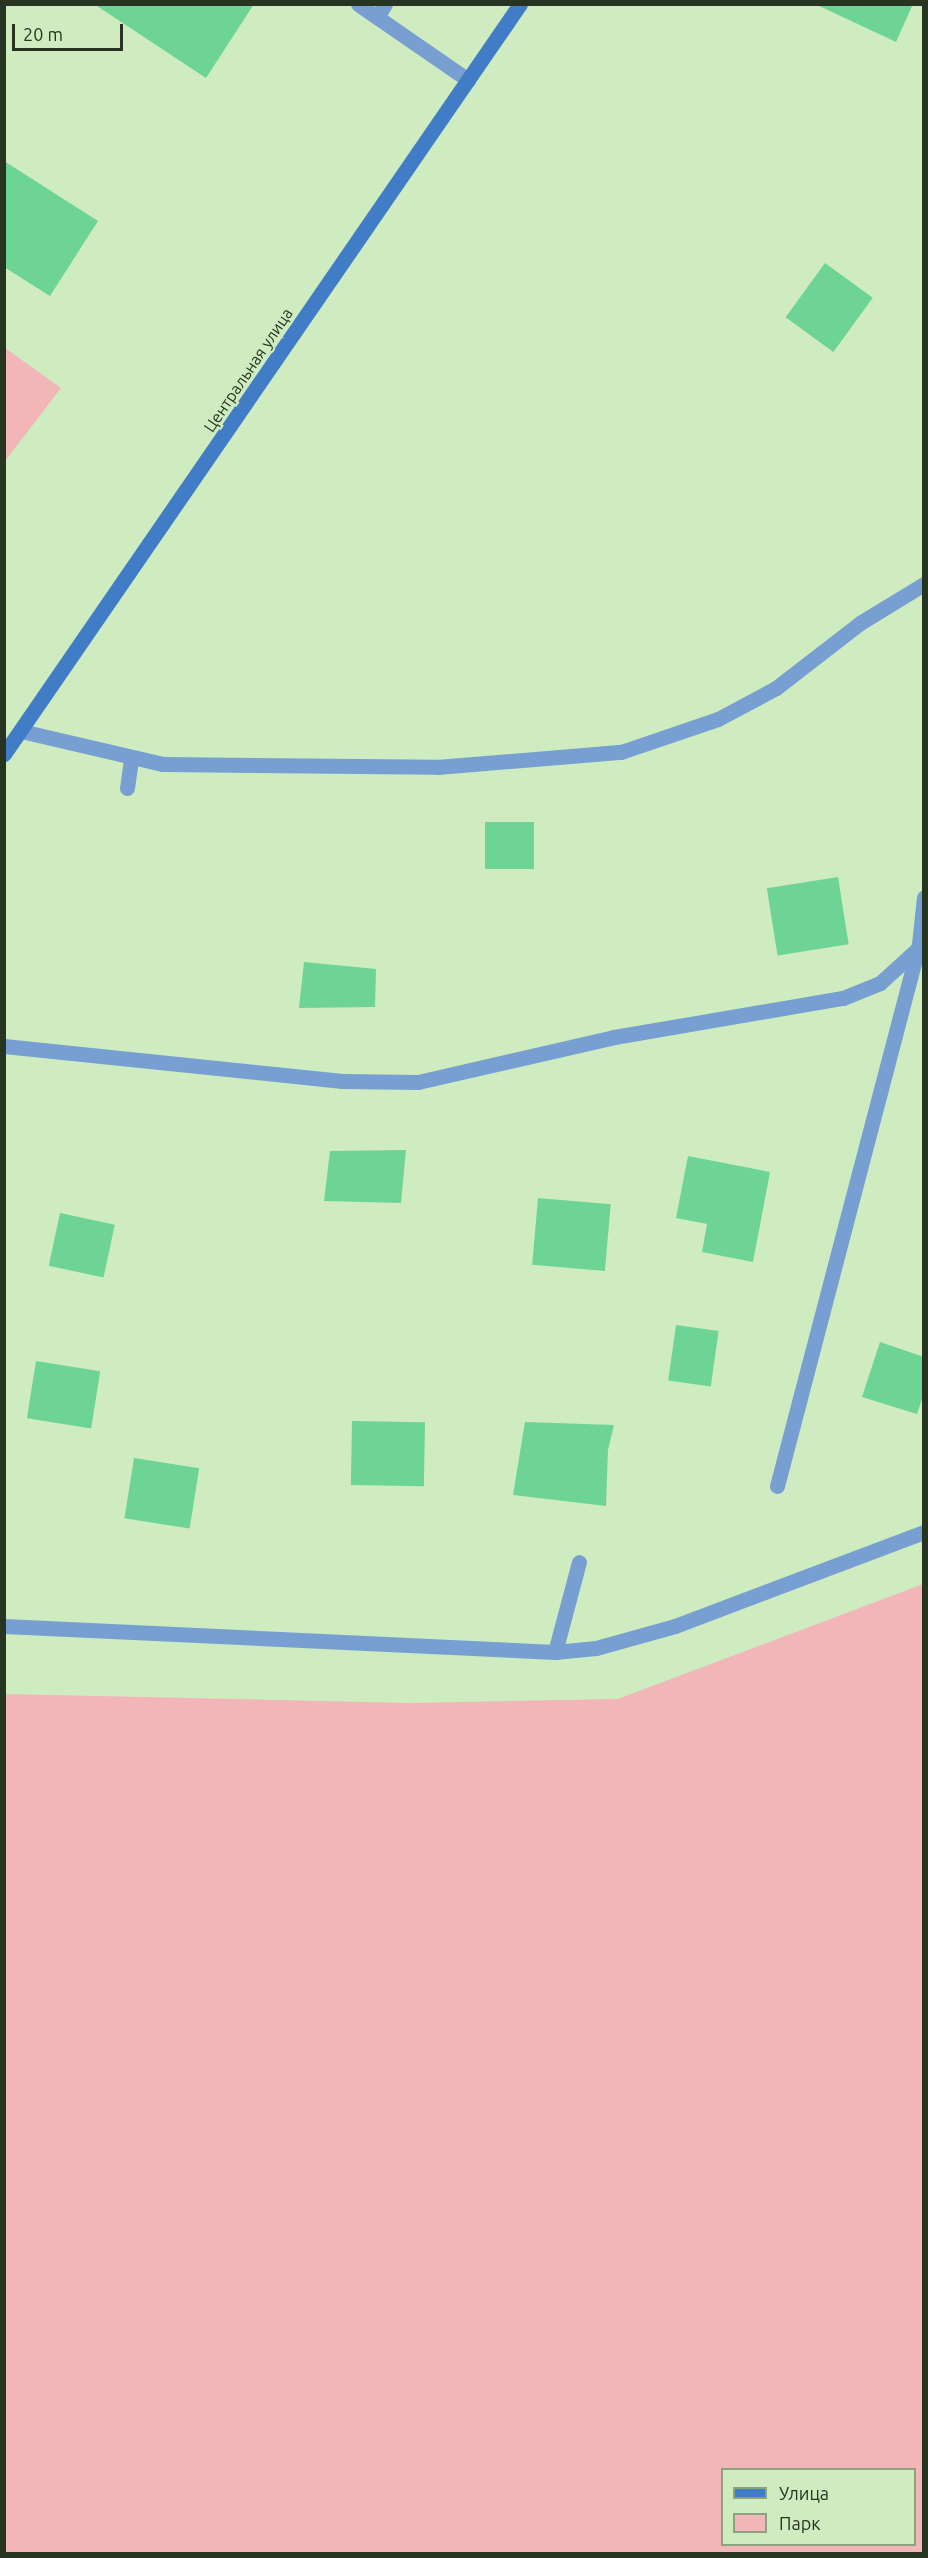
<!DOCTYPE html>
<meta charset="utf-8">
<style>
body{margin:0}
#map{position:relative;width:928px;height:2558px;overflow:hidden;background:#ceecbf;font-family:Ubuntu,sans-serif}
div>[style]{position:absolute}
.green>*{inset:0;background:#f2b5b8}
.building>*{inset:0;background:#6dd496;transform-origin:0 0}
.service>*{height:15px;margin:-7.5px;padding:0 7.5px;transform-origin:7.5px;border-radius:7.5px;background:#789fd1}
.minor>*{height:15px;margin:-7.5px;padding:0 7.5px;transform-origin:7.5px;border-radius:7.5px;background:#789fd1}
.secondary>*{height:15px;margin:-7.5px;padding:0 7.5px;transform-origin:7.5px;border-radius:7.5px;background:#417cc6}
span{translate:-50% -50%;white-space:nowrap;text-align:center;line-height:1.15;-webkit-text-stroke:4.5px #ceecbf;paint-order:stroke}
.street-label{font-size:16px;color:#283422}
.frame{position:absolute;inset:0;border:6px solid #283422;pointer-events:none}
.legend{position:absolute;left:721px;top:2468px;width:195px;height:78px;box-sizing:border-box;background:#ceecbf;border:2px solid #8ca280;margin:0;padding:8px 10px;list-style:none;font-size:18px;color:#283422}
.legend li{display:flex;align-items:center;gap:12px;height:30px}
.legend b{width:30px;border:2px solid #8ca280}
.scale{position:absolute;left:12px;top:24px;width:111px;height:27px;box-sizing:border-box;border:3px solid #283422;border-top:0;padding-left:8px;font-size:18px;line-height:21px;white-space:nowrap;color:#283422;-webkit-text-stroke:4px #ceecbf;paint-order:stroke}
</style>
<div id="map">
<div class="green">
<i style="clip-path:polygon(5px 348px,61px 388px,5px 461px)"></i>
<i style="clip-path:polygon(evenodd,923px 1584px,923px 2553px,5px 2553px,5px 1694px,410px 1703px,618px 1699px,923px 1584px,722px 2470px,914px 2470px,914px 2544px,722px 2544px,722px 2470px)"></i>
</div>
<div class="building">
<i style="clip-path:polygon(94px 4px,254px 4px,206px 78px)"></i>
<i style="clip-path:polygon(815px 4px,913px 4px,896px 42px)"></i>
<i style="clip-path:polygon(4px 161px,98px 221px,50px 296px,4px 267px)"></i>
<i style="left:825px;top:263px;width:59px;height:67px;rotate:36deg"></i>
<i style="left:485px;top:822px;width:49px;height:47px"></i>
<i style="left:838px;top:877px;width:68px;height:72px;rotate:81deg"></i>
<i style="clip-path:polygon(304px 962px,376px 969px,375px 1007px,299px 1008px)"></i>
<i style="clip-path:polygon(406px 1150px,401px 1203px,324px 1201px,330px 1151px)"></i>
<i style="clip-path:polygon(688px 1156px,770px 1172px,753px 1262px,702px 1252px,707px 1224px,676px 1218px)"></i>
<i style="left:538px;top:1198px;width:73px;height:67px;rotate:5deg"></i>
<i style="left:60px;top:1213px;width:56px;height:54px;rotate:12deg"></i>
<i style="left:676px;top:1325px;width:43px;height:56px;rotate:8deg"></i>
<i style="clip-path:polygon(880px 1342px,924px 1357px,924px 1393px,917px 1414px,862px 1397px)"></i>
<i style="left:36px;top:1361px;width:65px;height:58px;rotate:9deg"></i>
<i style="left:352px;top:1421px;width:73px;height:64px;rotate:1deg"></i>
<i style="clip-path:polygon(525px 1422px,614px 1425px,608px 1450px,606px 1506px,513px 1495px)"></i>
<i style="left:134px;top:1458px;width:66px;height:61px;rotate:9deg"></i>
</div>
<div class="service">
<i style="left:358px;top:4px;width:134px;rotate:34.6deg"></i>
<i style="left:377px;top:17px;width:15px;rotate:-58deg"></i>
<i style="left:127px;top:788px;width:30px;rotate:-82deg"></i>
<i style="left:777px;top:1486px;width:560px;rotate:-75.32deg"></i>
<i style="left:919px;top:944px;width:47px;rotate:-83.9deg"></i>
<i style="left:555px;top:1652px;width:93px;rotate:-75.1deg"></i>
</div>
<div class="minor">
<i style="left:21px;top:731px;width:146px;rotate:13.1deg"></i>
<i style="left:163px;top:764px;width:274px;rotate:0.6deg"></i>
<i style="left:437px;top:767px;width:185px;rotate:-4.7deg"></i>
<i style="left:621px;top:752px;width:102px;rotate:-18.8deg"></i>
<i style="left:718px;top:719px;width:66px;rotate:-28.1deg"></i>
<i style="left:776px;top:688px;width:106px;rotate:-37.7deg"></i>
<i style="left:860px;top:623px;width:75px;rotate:-31.4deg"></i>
<i style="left:4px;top:1046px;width:340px;rotate:5.9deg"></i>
<i style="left:342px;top:1081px;width:76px;rotate:0.8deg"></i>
<i style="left:418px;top:1082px;width:201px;rotate:-12.9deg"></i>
<i style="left:614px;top:1037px;width:232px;rotate:-9.7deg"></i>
<i style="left:843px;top:998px;width:40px;rotate:-22deg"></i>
<i style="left:880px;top:983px;width:59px;rotate:-42.3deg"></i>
<i style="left:4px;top:1626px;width:552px;rotate:2.7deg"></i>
<i style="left:555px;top:1652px;width:41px;rotate:-5.6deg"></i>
<i style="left:596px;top:1648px;width:82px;rotate:-15.6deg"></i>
<i style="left:675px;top:1626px;width:266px;rotate:-20.7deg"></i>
</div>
<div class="secondary">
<i style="left:4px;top:754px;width:910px;rotate:-55.47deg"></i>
</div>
<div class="street-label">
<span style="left:248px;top:370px;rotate:-56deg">Центральная улица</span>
</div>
<div class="frame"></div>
<ul class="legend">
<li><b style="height:8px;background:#417cc6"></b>Улица</li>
<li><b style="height:16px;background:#f2b5b8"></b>Парк</li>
</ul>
<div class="scale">20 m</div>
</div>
